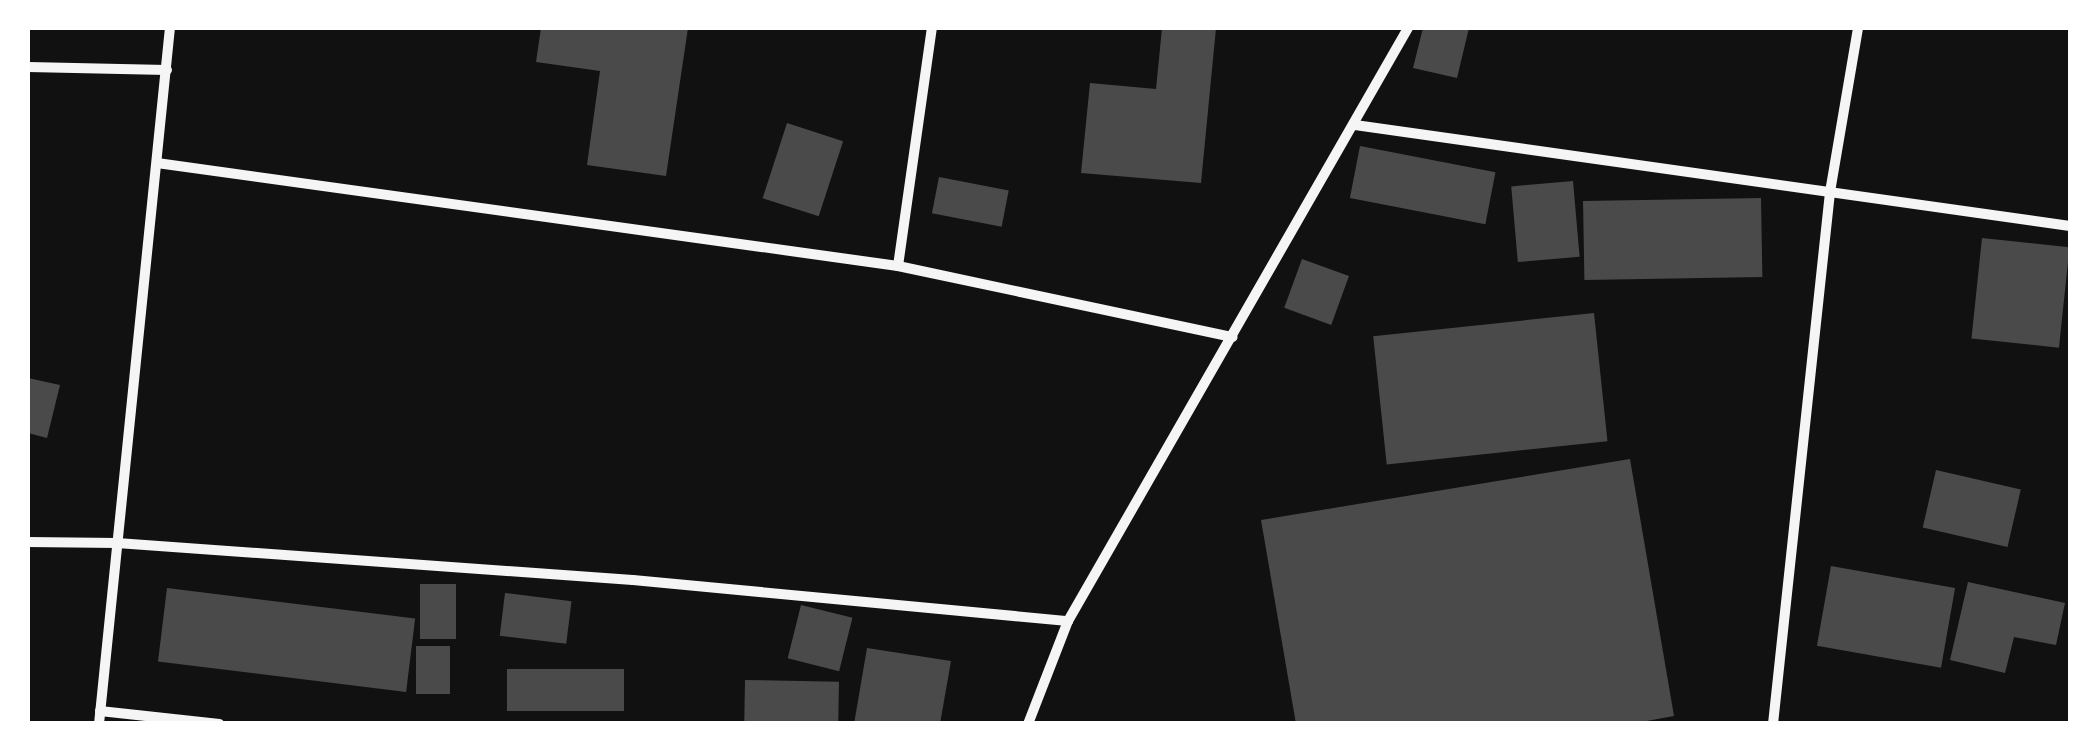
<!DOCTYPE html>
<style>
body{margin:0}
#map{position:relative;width:2098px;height:751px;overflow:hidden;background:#111;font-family:"Alegreya Sans",sans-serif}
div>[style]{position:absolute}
.building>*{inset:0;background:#4a4a4a;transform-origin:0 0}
.minor>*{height:10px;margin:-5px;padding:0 5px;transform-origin:5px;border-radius:5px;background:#f5f5f5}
span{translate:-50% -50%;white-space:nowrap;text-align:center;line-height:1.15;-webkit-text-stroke:9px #fff;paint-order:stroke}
.frame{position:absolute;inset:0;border:30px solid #fff;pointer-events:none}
</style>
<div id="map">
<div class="building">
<i style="clip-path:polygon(541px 28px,688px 28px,666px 176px,587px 165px,600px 71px,536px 62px)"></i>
<i style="clip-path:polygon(1162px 28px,1216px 28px,1201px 183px,1081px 173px,1090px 83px,1156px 89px)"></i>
<i style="clip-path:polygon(1423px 28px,1469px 28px,1457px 78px,1413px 68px)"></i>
<i style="left:787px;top:123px;width:59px;height:79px;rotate:18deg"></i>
<i style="left:1360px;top:146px;width:138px;height:53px;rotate:11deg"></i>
<i style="left:939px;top:177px;width:71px;height:37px;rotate:11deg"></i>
<i style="left:1573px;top:181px;width:76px;height:62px;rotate:85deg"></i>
<i style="left:1761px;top:198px;width:79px;height:178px;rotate:89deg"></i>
<i style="left:1982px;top:238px;width:88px;height:101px;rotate:6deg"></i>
<i style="left:1302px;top:259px;width:50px;height:52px;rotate:20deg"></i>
<i style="left:1594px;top:313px;width:129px;height:222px;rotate:84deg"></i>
<i style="clip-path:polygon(28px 378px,60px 385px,47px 438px,28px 433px)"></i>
<i style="clip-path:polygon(1630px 459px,1674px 716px,1630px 724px,1296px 724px,1261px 520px)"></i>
<i style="left:1936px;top:470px;width:87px;height:59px;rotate:13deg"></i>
<i style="left:1831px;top:566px;width:126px;height:81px;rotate:10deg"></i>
<i style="clip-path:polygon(1968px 582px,2065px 603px,2056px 645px,2014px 637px,2005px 673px,1950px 660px)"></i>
<i style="left:420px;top:584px;width:36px;height:55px"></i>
<i style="left:167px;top:588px;width:250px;height:74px;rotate:7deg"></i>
<i style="left:505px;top:593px;width:67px;height:43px;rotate:7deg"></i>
<i style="left:801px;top:605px;width:53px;height:55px;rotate:14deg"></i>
<i style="left:416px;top:646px;width:34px;height:48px"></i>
<i style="clip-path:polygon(867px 648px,951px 661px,940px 724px,854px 724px)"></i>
<i style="left:624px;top:669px;width:42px;height:117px;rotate:90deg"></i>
<i style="left:745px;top:680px;width:94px;height:44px;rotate:1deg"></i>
</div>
<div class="minor">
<i style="left:28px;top:67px;width:139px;rotate:1.2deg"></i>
<i style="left:1355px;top:125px;width:722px;rotate:8.04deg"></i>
<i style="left:157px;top:163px;width:748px;rotate:7.91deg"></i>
<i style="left:898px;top:266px;width:342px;rotate:12deg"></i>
<i style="left:898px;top:266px;width:240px;rotate:-81.9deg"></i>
<i style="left:28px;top:542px;width:89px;rotate:0.6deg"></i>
<i style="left:117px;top:543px;width:517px;rotate:4.1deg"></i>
<i style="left:633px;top:580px;width:437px;rotate:5.4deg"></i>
<i style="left:100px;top:711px;width:120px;rotate:6.2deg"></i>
<i style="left:99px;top:724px;width:700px;rotate:-84.18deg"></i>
<i style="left:1028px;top:724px;width:110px;rotate:-68.8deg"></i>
<i style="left:1068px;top:621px;width:684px;rotate:-60.17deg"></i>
<i style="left:1773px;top:724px;width:535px;rotate:-83.88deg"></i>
<i style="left:1830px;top:192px;width:166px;rotate:-80.3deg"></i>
</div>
<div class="frame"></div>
</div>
